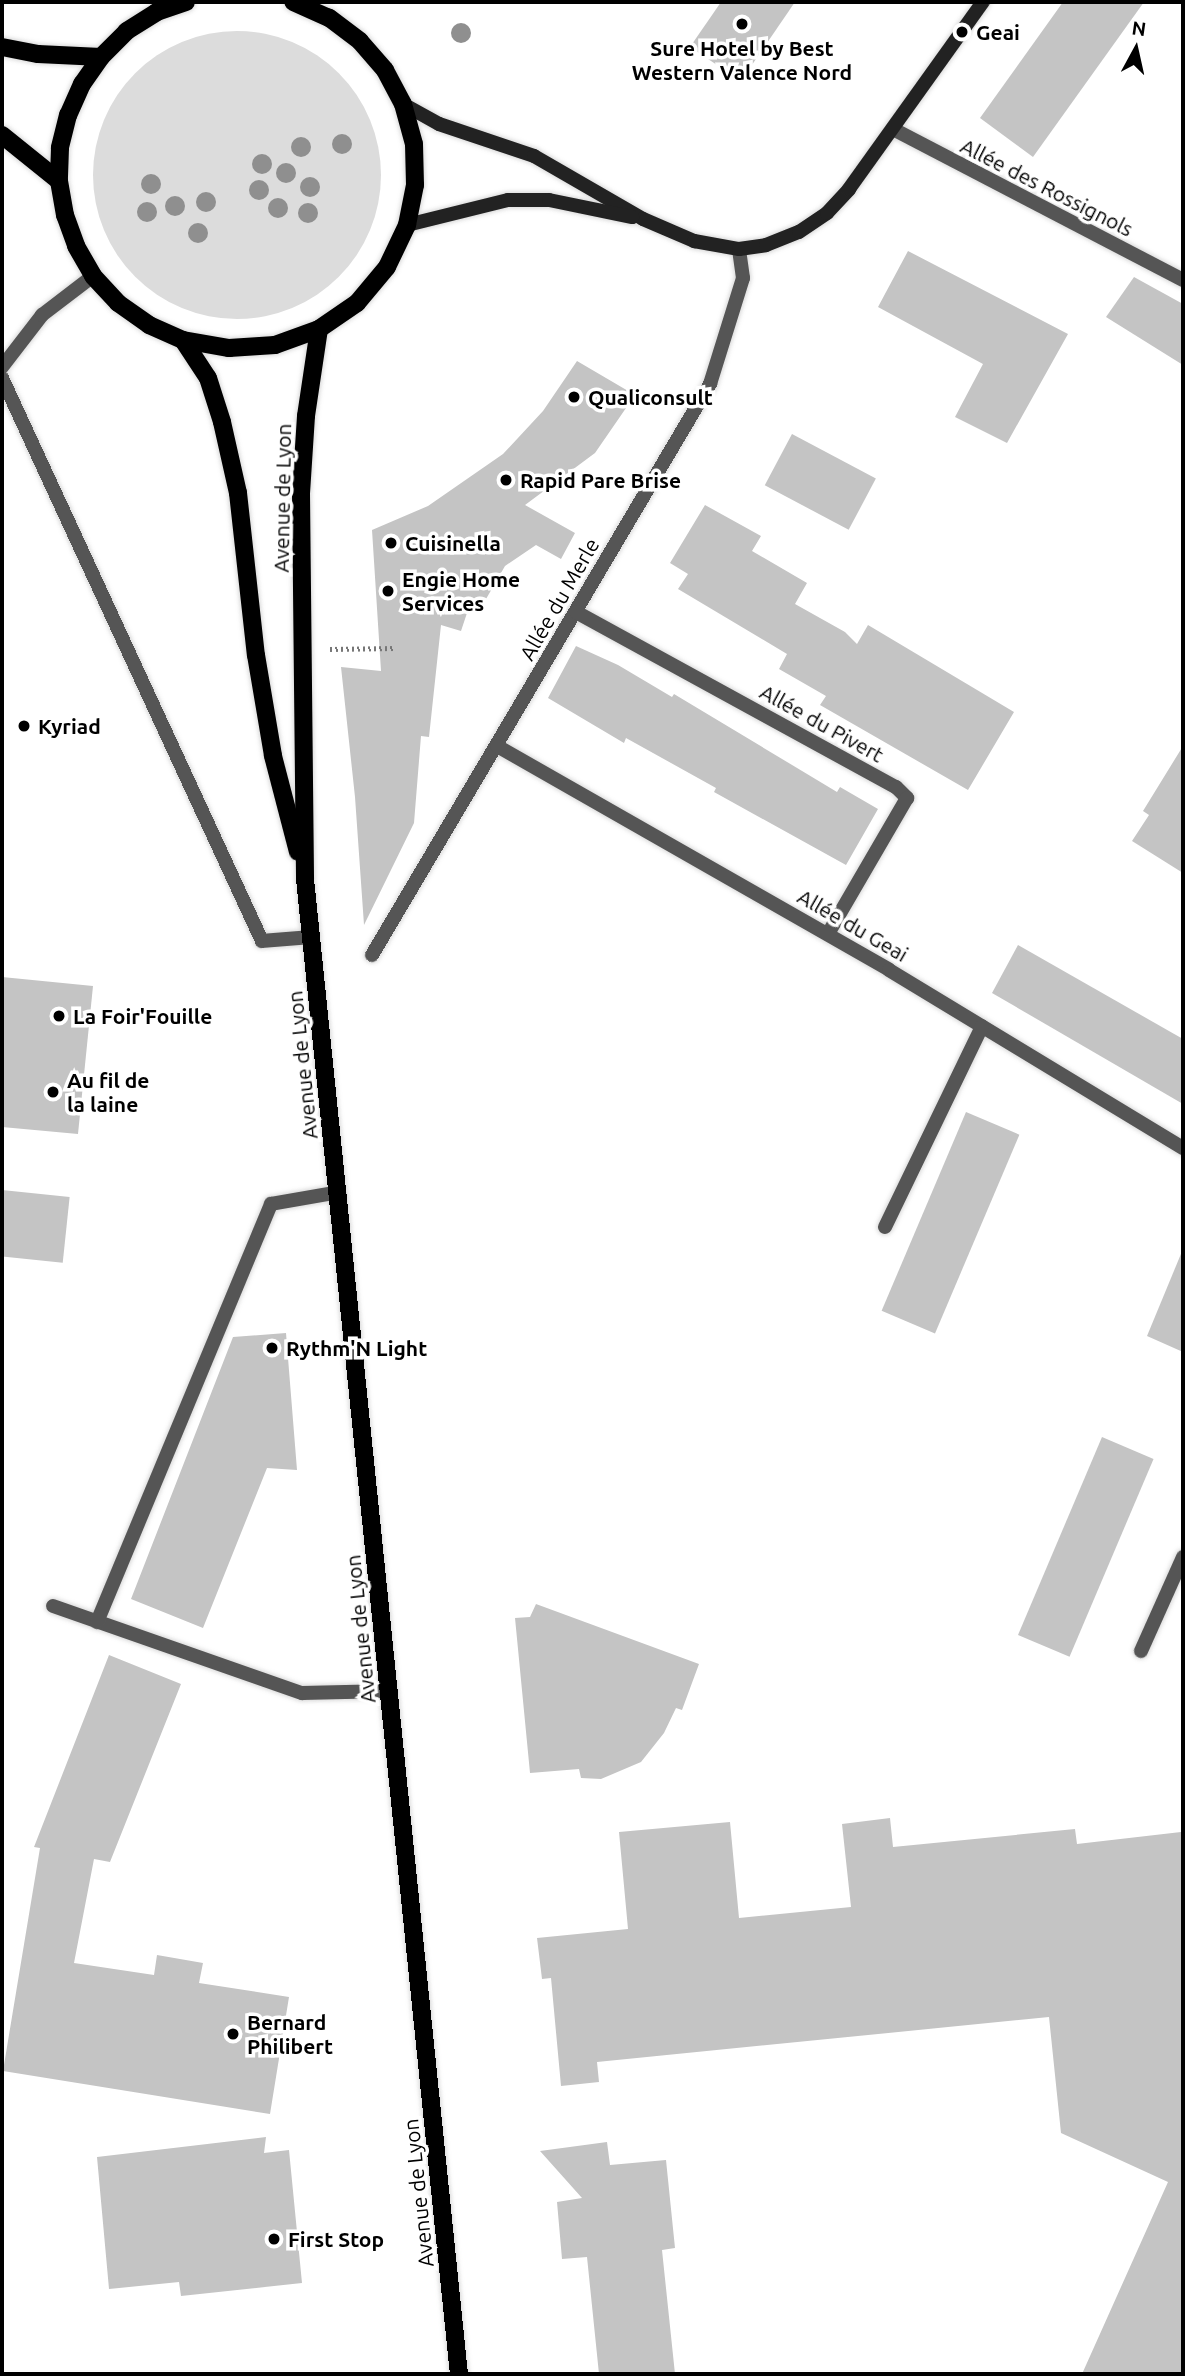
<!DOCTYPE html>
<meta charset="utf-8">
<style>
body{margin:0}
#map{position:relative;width:1185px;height:2376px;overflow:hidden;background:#fff;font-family:Ubuntu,sans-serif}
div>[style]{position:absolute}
.green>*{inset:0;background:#dcdcdc}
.round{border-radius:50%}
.building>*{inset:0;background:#c4c4c4;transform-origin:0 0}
.path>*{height:4.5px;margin-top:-2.25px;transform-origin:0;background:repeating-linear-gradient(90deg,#777 0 2px,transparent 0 5.5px)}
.roads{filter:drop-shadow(0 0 2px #dbdbdb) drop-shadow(0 0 2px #dbdbdb)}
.lane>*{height:14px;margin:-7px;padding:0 7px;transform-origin:7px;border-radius:7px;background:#555}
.street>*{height:14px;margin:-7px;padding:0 7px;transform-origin:7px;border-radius:7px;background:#555}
.secondary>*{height:14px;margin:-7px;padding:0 7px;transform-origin:7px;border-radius:7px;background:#222}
.primary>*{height:18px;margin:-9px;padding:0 9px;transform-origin:9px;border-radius:9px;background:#000}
.trees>*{width:20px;height:20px;margin:-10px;border-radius:50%;background:#8f8f8f}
.dots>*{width:19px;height:19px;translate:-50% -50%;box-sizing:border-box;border:4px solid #fff;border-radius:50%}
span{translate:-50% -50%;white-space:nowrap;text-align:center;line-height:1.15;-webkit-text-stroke:7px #fff;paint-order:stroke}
.poi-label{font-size:21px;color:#000;font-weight:700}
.left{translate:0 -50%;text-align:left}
.street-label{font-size:21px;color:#000}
.frame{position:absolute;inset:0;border:4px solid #000;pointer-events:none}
.north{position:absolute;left:1101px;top:14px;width:70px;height:70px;-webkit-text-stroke:5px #fff;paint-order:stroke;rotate:8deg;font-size:19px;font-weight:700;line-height:28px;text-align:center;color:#000}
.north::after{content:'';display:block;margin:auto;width:24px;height:32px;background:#000;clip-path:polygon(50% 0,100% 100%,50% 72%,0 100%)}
</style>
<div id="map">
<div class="green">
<i class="round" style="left:93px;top:31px;width:288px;height:288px"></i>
</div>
<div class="building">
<i style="clip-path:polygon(721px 2px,795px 2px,741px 81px,690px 47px)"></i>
<i style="clip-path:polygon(1063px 2px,1144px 2px,1033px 157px,980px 118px)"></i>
<i style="clip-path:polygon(908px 251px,1068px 334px,1007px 443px,955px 417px,983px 364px,878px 307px)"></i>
<i style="clip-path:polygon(1134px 277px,1183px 304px,1183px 365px,1106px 317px)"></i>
<i style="clip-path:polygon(577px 361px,635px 395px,595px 453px,525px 505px,575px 533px,561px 559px,536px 545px,505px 566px,482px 606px,467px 613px,461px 631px,441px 625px,429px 737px,421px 736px,414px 823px,364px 925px,355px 797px,341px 667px,381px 671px,372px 530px,428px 506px,503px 454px,543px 411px)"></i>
<i style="left:792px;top:434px;width:95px;height:58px;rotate:28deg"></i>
<i style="clip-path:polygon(705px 505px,761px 536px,752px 551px,807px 583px,795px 604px,845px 632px,857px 644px,868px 625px,1014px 712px,968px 790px,820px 705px,826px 696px,779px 669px,787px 654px,678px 589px,688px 574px,670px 563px)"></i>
<i style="clip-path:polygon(576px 646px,618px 665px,672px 697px,674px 694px,837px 792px,840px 787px,878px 809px,846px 865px,714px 792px,716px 788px,626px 738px,624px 743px,548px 698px)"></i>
<i style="clip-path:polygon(1183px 746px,1183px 873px,1132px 841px,1149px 815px,1143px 811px)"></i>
<i style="clip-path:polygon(1018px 945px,1183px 1039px,1183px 1104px,992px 993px)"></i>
<i style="clip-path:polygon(2px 977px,93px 986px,78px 1134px,2px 1127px)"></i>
<i style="left:966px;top:1112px;width:58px;height:216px;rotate:23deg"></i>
<i style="left:2px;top:1190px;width:68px;height:66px;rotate:6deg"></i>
<i style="clip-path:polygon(1183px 1249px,1183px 1352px,1147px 1336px)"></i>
<i style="clip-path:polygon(286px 1333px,297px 1470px,267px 1468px,203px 1628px,131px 1599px,233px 1337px)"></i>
<i style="left:1102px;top:1437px;width:56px;height:215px;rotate:23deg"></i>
<i style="clip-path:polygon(536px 1604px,699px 1664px,682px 1710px,676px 1708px,664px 1733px,641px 1762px,601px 1779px,581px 1778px,579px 1769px,530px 1773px,515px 1618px,530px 1617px)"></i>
<i style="clip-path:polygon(109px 1655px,181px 1684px,110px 1862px,94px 1859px,74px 1963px,154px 1975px,157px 1955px,203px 1963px,199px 1983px,289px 1997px,270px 2114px,3px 2071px,40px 1848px,34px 1847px)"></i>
<i style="clip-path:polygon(890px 1818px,893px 1847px,1075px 1829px,1077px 1844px,1181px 1832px,1183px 2374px,1082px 2374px,1168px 2182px,1061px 2133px,1049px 2017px,597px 2062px,599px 2082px,561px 2086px,551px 1978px,542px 1979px,537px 1938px,628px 1929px,619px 1832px,730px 1822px,739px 1918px,851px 1907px,842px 1824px)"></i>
<i style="clip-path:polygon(266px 2137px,264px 2153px,289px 2150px,302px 2283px,181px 2296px,179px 2282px,109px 2289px,97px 2157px)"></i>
<i style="clip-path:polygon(607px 2142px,610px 2165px,666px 2160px,675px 2248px,662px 2250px,675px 2374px,599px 2374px,587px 2257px,562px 2259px,557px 2202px,582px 2198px,540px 2151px)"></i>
</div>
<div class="path">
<i style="left:330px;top:649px;width:66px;rotate:-0.9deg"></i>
</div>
<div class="roads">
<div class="lane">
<i style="left:2px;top:367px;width:66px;rotate:-52.4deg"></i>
<i style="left:42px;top:315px;width:64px;rotate:-37.4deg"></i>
<i style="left:2px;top:378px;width:620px;rotate:65.21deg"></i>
<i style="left:262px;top:941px;width:49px;rotate:-4.7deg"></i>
<i style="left:372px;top:955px;width:664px;rotate:-59.38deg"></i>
<i style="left:710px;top:384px;width:111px;rotate:-72.7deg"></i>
<i style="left:743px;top:278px;width:29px;rotate:-98deg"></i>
<i style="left:53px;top:1606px;width:264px;rotate:19.3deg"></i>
<i style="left:302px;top:1693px;width:87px;rotate:-1.3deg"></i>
<i style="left:97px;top:1622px;width:453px;rotate:-67.4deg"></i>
<i style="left:271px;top:1204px;width:69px;rotate:-10deg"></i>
</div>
<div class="street">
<i style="left:893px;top:129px;width:327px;rotate:27.5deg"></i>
<i style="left:576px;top:612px;width:365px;rotate:28.7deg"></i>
<i style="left:896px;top:787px;width:16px;rotate:45deg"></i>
<i style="left:907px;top:798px;width:157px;rotate:120.2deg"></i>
<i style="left:497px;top:746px;width:451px;rotate:29.7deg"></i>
<i style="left:889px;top:970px;width:344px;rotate:31.2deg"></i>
<i style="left:885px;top:1227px;width:223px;rotate:-64.2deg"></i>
<i style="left:1141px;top:1651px;width:103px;rotate:-65.9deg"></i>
</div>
<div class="secondary">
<i style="left:403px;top:104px;width:41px;rotate:29.1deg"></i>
<i style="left:439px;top:124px;width:100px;rotate:18.6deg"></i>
<i style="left:534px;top:156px;width:126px;rotate:30deg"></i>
<i style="left:643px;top:219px;width:56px;rotate:23.3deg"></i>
<i style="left:694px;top:241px;width:46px;rotate:10.1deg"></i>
<i style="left:739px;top:249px;width:27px;rotate:-8deg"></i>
<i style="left:766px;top:245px;width:35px;rotate:-22deg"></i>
<i style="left:799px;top:232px;width:34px;rotate:-34deg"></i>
<i style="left:827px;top:213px;width:33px;rotate:-47deg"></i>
<i style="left:849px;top:189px;width:230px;rotate:-54.4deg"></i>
<i style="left:407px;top:225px;width:104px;rotate:-13.9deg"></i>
<i style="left:508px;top:200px;width:41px"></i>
<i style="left:549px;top:200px;width:85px;rotate:11.6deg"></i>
</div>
<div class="primary">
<i style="left:186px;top:2px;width:31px;rotate:161deg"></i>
<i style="left:157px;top:12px;width:36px;rotate:148deg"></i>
<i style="left:127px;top:31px;width:37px;rotate:135deg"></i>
<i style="left:101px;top:57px;width:33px;rotate:125deg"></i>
<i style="left:82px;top:84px;width:34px;rotate:114deg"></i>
<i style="left:68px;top:115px;width:34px;rotate:104deg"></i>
<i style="left:60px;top:148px;width:33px;rotate:92deg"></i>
<i style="left:59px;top:181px;width:35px;rotate:80deg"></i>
<i style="left:65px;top:215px;width:33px;rotate:70deg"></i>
<i style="left:76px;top:246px;width:34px;rotate:60deg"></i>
<i style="left:93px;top:276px;width:37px;rotate:47deg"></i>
<i style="left:118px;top:303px;width:38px;rotate:35deg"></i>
<i style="left:149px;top:325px;width:37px;rotate:24deg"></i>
<i style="left:183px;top:340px;width:47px;rotate:9.9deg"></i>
<i style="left:229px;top:348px;width:46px;rotate:-3.7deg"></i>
<i style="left:275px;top:345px;width:47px;rotate:-20deg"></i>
<i style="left:319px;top:329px;width:46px;rotate:-34.4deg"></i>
<i style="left:357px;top:303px;width:47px;rotate:-50.2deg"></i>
<i style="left:387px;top:267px;width:47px;rotate:-64.5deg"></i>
<i style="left:407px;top:225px;width:41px;rotate:-78.7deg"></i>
<i style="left:415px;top:185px;width:41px;rotate:-91.4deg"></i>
<i style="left:414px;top:144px;width:41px;rotate:-105.4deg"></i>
<i style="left:403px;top:104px;width:38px;rotate:-118deg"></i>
<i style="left:385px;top:70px;width:38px;rotate:-131deg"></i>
<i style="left:360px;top:41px;width:39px;rotate:-143deg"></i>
<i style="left:329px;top:18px;width:39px;rotate:-156deg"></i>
<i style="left:2px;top:47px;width:37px;rotate:11deg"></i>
<i style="left:38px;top:54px;width:63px;rotate:2.7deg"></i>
<i style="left:2px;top:135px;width:73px;rotate:38.9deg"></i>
<i style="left:319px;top:329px;width:88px;rotate:98.5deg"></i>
<i style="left:306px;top:416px;width:78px;rotate:93.7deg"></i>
<i style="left:301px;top:494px;width:385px;rotate:89.4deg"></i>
<i style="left:305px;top:879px;width:1503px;rotate:84.12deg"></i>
<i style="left:183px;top:340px;width:45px;rotate:56.7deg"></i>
<i style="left:208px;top:378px;width:46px;rotate:72.3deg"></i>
<i style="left:222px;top:422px;width:73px;rotate:77.3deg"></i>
<i style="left:238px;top:493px;width:163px;rotate:83.7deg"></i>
<i style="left:256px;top:655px;width:102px;rotate:80.4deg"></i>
<i style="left:273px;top:756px;width:99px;rotate:75.4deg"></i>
</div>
</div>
<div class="trees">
<i style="left:461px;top:33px"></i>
<i style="left:342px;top:144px"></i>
<i style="left:301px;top:147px"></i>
<i style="left:262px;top:164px"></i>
<i style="left:286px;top:173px"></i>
<i style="left:151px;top:184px"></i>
<i style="left:310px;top:187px"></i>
<i style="left:259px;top:190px"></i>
<i style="left:206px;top:202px"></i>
<i style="left:175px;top:206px"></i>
<i style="left:278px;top:208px"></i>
<i style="left:147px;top:212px"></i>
<i style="left:308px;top:213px"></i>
<i style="left:198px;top:233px"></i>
</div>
<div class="dots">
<i style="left:742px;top:24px;background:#000"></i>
<i style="left:962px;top:32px;background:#000"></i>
<i style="left:574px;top:397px;background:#000"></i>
<i style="left:506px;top:480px;background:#000"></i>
<i style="left:391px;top:543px;background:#000"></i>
<i style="left:388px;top:591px;background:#000"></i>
<i style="left:24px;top:726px;background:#000"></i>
<i style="left:59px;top:1016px;background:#000"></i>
<i style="left:53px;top:1092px;background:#000"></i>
<i style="left:272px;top:1348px;background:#000"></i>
<i style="left:233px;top:2034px;background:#000"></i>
<i style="left:274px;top:2239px;background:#000"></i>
</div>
<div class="poi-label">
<span class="left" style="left:976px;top:32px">Geai</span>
<span style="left:742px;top:60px">Sure Hotel by Best<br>Western Valence Nord</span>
<span class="left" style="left:588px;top:397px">Qualiconsult</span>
<span class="left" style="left:520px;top:480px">Rapid Pare Brise</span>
<span class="left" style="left:405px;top:543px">Cuisinella</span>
<span class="left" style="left:402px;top:591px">Engie Home<br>Services</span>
<span class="left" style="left:38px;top:726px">Kyriad</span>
<span class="left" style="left:73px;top:1016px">La Foir'Fouille</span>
<span class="left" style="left:67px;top:1092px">Au fil de<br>la laine</span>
<span class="left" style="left:286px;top:1348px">Rythm'N Light</span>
<span class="left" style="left:247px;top:2034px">Bernard<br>Philibert</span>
<span class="left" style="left:288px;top:2239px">First Stop</span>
</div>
<div class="street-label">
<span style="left:1047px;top:187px;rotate:27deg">Allée des Rossignols</span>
<span style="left:282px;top:498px;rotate:-89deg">Avenue de Lyon</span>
<span style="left:559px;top:599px;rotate:-60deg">Allée du Merle</span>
<span style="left:822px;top:723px;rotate:29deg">Allée du Pivert</span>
<span style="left:853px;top:925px;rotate:30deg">Allée du Geai</span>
<span style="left:302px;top:1065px;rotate:-96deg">Avenue de Lyon</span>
<span style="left:360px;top:1629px;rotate:-96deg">Avenue de Lyon</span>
<span style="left:418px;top:2193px;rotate:-96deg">Avenue de Lyon</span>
</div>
<div class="frame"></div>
<div class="north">N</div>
</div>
